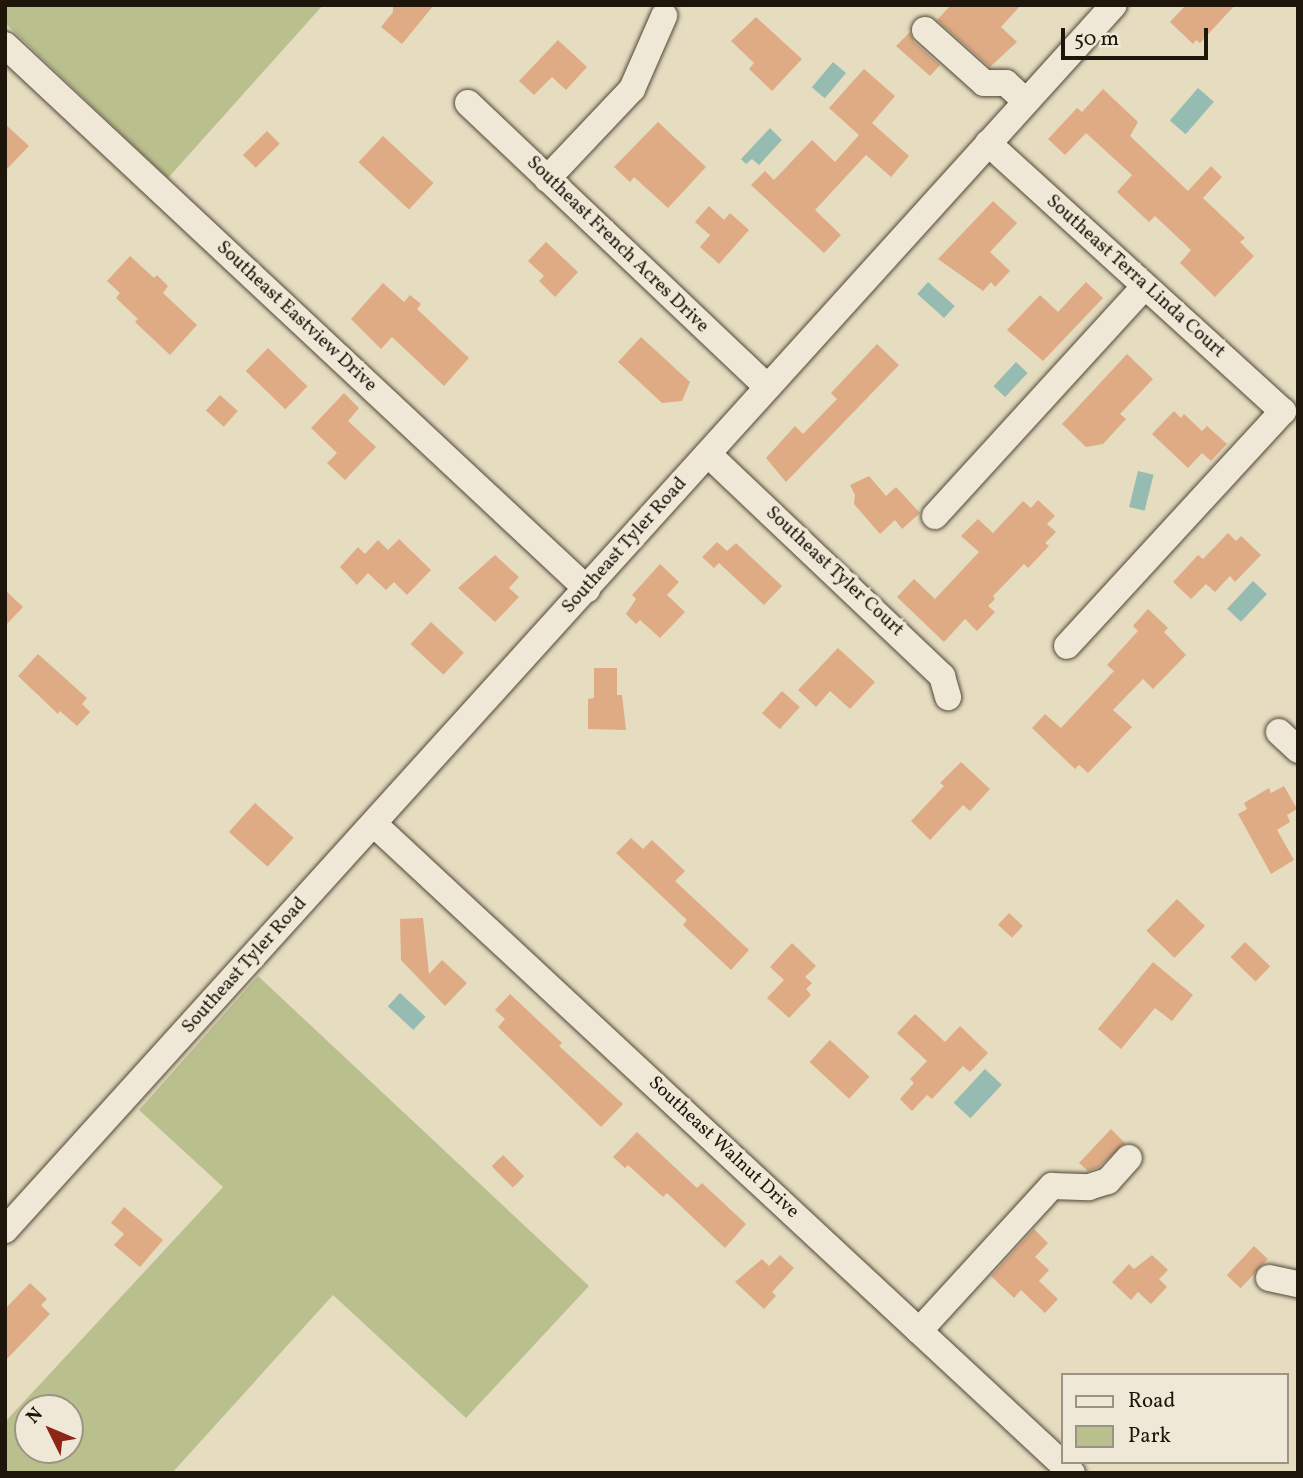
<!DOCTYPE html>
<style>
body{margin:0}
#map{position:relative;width:1303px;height:1478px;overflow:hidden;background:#e6dcc0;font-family:Vollkorn,serif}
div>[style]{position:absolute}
.green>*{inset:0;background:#babf8e}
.water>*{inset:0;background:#96bcb2;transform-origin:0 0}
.building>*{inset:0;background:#deab85;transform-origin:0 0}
.roads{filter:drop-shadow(0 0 2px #504838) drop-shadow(0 0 2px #504838)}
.minor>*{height:26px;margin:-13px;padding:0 13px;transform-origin:13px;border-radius:13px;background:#efe8d6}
span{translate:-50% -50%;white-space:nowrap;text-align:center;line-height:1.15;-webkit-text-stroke:7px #efe8d6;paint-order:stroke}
.street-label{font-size:19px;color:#1e160b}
.frame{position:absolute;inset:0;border:7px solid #1e160b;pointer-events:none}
.legend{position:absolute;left:1061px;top:1373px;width:228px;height:91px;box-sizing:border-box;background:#efe8d6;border:2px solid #9b9485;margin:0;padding:9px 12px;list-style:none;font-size:21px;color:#1e160b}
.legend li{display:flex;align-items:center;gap:14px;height:35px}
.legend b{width:35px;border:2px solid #9b9485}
.north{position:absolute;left:14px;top:1394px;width:70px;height:70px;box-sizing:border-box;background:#efe8d6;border:2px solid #9b9485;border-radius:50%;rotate:313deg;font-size:19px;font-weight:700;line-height:28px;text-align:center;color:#1e160b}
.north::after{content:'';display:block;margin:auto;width:24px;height:32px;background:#8f2418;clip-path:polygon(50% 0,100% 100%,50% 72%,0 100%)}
.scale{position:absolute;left:1061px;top:28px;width:147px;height:32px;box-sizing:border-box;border:4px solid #1e160b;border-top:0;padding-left:9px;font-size:21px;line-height:24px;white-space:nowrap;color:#1e160b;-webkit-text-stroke:5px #efe8d6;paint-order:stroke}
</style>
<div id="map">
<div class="green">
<i style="clip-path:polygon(5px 5px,323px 5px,168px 178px,5px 23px)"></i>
<i style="clip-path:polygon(evenodd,258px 976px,589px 1286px,466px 1418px,333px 1295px,172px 1473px,5px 1473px,5px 1422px,223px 1187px,139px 1110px,258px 976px,28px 1408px,70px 1408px,70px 1450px,28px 1450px,28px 1408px)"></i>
</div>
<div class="water">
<i style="left:833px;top:62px;width:17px;height:33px;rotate:40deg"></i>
<i style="left:1198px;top:88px;width:21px;height:43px;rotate:41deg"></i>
<i style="clip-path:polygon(770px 128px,782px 140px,759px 165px,752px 159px,746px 164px,741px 159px)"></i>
<i style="left:928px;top:282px;width:36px;height:16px;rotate:42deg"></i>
<i style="left:1016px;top:362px;width:16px;height:33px;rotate:43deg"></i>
<i style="left:1138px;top:471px;width:16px;height:37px;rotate:14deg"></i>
<i style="left:1253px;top:581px;width:19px;height:38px;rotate:43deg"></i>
<i style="left:400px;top:993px;width:35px;height:18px;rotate:43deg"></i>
<i style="left:985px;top:1069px;width:23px;height:46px;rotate:43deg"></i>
</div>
<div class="building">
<i style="clip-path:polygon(393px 5px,434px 5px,402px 44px,381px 27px,393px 12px)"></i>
<i style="clip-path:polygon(951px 5px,1021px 5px,1001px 27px,1017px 42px,990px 67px,937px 20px)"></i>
<i style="clip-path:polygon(1186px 5px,1235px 5px,1200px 43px,1196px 40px,1193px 44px,1170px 22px)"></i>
<i style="clip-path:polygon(756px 17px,802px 59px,772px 91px,749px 69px,754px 63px,731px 41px)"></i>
<i style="clip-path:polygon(910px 32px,914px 42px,940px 65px,930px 76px,896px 46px)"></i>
<i style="clip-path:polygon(558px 40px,587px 67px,566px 90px,552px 77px,534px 95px,519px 81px)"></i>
<i style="clip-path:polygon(864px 69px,895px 96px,872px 123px,909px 156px,891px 177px,866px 155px,815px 210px,841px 235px,824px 253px,751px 185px,765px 171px,774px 180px,812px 140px,835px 162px,859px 135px,829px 108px)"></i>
<i style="clip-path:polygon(1103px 89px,1138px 122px,1130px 136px,1188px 191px,1211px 166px,1222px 177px,1203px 198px,1245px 238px,1240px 242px,1254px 256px,1215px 297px,1180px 263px,1191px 250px,1155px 216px,1149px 222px,1117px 192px,1132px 175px,1086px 133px,1065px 155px,1048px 139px,1077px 108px,1082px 112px)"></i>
<i style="clip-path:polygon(658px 122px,706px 167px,668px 208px,634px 177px,630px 182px,614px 167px)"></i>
<i style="clip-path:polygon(5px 124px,29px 146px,5px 171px)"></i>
<i style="left:267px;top:131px;width:18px;height:34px;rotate:45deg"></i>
<i style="left:383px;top:136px;width:69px;height:36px;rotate:43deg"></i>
<i style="clip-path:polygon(993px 201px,1017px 223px,990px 252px,1010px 271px,995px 287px,991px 282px,983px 291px,938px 259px)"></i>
<i style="clip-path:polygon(709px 206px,724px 220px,730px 213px,749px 230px,719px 264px,700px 247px,710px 235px,695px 222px)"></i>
<i style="clip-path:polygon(546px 242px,578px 272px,555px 297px,539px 281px,544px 276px,528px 261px)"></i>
<i style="clip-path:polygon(130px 256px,154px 278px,157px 275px,168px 286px,163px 293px,197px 325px,170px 355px,135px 322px,138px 319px,116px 298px,120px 293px,107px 281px)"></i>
<i style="clip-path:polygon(1086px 282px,1103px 298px,1043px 361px,1007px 330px,1040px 295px,1058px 312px)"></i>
<i style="clip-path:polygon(383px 283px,404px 302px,410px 295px,421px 304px,417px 309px,469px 358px,444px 386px,392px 337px,381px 349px,351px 319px)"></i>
<i style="clip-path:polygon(641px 337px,690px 382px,682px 401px,662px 403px,618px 362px)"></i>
<i style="clip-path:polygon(877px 344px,899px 365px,786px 482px,766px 458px,795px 426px,803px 434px,837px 399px,831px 393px)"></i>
<i style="left:268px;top:348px;width:55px;height:32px;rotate:44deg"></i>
<i style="clip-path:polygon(1127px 354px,1153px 379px,1120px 414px,1126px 419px,1103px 444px,1086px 447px,1062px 424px)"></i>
<i style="clip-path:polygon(344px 393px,359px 408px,348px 421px,376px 447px,345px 480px,327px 463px,337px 453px,311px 428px)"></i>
<i style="left:220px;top:395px;width:24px;height:21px;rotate:42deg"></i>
<i style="clip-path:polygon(1174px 411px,1181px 418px,1184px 414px,1202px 431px,1207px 426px,1227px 444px,1211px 461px,1202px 453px,1188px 468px,1152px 434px)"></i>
<i style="clip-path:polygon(869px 476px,886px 496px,896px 487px,920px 513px,902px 529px,895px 520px,880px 534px,854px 504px,855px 495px,850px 485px)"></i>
<i style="clip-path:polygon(1038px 500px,1055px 516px,1047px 524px,1056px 532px,1045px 543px,1049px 546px,1028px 568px,1024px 564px,993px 596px,995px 599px,988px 606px,995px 612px,977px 631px,965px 619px,944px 642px,897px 597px,914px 579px,935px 599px,979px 552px,961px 536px,978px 519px,993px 533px,1023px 501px,1031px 508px)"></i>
<i style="clip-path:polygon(1228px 533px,1236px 541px,1241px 536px,1261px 555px,1235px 582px,1230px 576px,1215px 592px,1206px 584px,1191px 599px,1173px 582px,1198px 555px,1203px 559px)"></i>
<i style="clip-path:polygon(399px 539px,431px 570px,407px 595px,394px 582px,386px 590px,368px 573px,357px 585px,340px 567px,358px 547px,365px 554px,378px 540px,388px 550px)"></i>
<i style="clip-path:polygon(717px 542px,727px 551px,736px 543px,782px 586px,764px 605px,719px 563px,714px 568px,702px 557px)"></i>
<i style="clip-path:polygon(495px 555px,519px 577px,509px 588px,519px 597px,495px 622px,458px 588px)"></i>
<i style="clip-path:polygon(660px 564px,679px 582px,667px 595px,685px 612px,660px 638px,640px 620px,636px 624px,626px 614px,636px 599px,632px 595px)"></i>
<i style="clip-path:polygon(5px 590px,23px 607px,5px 626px)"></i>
<i style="clip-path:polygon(1148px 609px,1168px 628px,1164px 632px,1186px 655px,1153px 689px,1143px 679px,1113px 710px,1132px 727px,1088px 773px,1079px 765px,1075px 769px,1032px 728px,1045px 714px,1061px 728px,1114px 671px,1107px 665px,1138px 631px,1133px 626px)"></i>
<i style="left:431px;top:622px;width:45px;height:30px;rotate:43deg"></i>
<i style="clip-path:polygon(838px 648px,875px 682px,850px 709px,830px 691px,816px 707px,798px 690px)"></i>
<i style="clip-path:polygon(38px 654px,87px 698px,82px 704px,90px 712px,77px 726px,60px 711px,58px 714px,18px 676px)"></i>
<i style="clip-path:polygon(594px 668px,617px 668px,617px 695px,622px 695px,626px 730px,588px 729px,588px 699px,594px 698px)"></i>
<i style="left:782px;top:691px;width:24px;height:30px;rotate:42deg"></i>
<i style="clip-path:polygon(961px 762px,990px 789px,970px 811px,963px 805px,930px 840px,911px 821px,944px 786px,940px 783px)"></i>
<i style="clip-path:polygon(1284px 786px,1297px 809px,1287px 815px,1290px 822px,1277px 830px,1294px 860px,1271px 874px,1238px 814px,1247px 809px,1244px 803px,1269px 788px,1271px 793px)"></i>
<i style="left:255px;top:803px;width:52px;height:39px;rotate:42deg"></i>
<i style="clip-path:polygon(631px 838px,643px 849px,652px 840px,685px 871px,675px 881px,749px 950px,731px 970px,683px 925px,687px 920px,616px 853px)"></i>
<i style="left:1177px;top:899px;width:39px;height:44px;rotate:44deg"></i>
<i style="left:1009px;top:913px;width:19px;height:16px;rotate:43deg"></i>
<i style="clip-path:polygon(423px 918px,429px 974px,442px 960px,467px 983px,445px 1006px,401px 960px,400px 919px)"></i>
<i style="left:1245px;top:942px;width:35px;height:21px;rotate:44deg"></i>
<i style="clip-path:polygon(792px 943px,816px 966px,805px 977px,812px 983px,806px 989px,811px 995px,789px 1018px,767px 998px,784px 980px,770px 967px)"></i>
<i style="clip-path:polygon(1153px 962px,1193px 995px,1172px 1021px,1155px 1008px,1121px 1049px,1098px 1029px)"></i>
<i style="clip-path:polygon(510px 994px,562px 1043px,559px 1046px,623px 1104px,601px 1127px,498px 1027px,505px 1019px,495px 1010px)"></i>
<i style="clip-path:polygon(915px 1014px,945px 1042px,960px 1026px,988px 1053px,970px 1072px,963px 1066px,932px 1099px,927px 1095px,912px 1111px,900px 1099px,914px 1083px,910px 1079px,927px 1061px,897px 1033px)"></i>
<i style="left:830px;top:1040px;width:54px;height:30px;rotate:43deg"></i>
<i style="clip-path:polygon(1111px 1129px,1125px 1143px,1099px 1167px,1088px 1171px,1079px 1163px)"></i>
<i style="clip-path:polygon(637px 1132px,697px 1188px,702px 1183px,746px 1224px,725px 1248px,667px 1193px,663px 1197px,628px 1165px,625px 1168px,613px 1157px)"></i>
<i style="left:503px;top:1155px;width:30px;height:16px;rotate:45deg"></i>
<i style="clip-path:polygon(124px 1207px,163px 1240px,140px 1267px,114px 1245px,124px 1234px,111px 1223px)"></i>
<i style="clip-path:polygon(1034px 1229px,1048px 1243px,1035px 1257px,1049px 1270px,1039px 1281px,1058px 1299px,1045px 1313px,1021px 1290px,1014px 1298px,991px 1276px)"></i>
<i style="left:1254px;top:1246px;width:19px;height:40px;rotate:43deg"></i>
<i style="clip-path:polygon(780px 1255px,794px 1268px,772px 1292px,776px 1296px,764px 1309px,735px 1282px,762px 1259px,769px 1266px)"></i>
<i style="clip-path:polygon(1152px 1255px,1168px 1270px,1159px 1279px,1167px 1287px,1151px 1304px,1138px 1292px,1131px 1300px,1112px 1282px,1129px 1264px,1134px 1269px)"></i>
<i style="clip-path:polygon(30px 1283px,47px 1299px,41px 1305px,50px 1314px,5px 1361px,5px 1309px)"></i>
</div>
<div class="roads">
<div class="minor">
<i style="left:925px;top:30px;width:79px;rotate:41.9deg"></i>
<i style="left:984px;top:83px;width:22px"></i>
<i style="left:1006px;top:83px;width:26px;rotate:43deg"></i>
<i style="left:5px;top:45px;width:797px;rotate:43.07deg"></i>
<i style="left:468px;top:103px;width:412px;rotate:43.5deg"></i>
<i style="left:988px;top:143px;width:399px;rotate:42.3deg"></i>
<i style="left:1283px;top:411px;width:319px;rotate:132.6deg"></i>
<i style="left:547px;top:179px;width:124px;rotate:-46.6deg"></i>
<i style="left:632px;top:89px;width:80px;rotate:-66.3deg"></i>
<i style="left:708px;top:454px;width:323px;rotate:43.5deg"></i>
<i style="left:942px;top:676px;width:22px;rotate:74deg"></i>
<i style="left:935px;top:516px;width:311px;rotate:-47.6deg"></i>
<i style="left:1279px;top:732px;width:26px;rotate:43deg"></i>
<i style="left:374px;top:824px;width:953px;rotate:42.92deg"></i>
<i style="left:5px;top:1230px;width:1652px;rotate:-47.85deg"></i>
<i style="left:1269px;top:1278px;width:30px;rotate:12deg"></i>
<i style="left:919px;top:1331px;width:197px;rotate:-47.5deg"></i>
<i style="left:1052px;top:1186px;width:37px;rotate:2deg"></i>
<i style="left:1089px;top:1187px;width:20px;rotate:-18deg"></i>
<i style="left:1108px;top:1181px;width:31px;rotate:-48deg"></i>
</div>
</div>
<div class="street-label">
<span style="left:617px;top:245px;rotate:44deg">Southeast French Acres Drive</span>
<span style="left:1135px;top:277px;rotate:42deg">Southeast Terra Linda Court</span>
<span style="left:296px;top:317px;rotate:43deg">Southeast Eastview Drive</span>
<span style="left:625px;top:546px;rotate:-48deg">Southeast Tyler Road</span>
<span style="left:834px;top:572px;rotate:43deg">Southeast Tyler Court</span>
<span style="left:245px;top:966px;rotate:-48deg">Southeast Tyler Road</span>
<span style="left:723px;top:1148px;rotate:43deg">Southeast Walnut Drive</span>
</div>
<div class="frame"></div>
<ul class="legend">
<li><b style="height:9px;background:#efe8d6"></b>Road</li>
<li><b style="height:19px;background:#babf8e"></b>Park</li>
</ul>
<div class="north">N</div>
<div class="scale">50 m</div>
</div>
